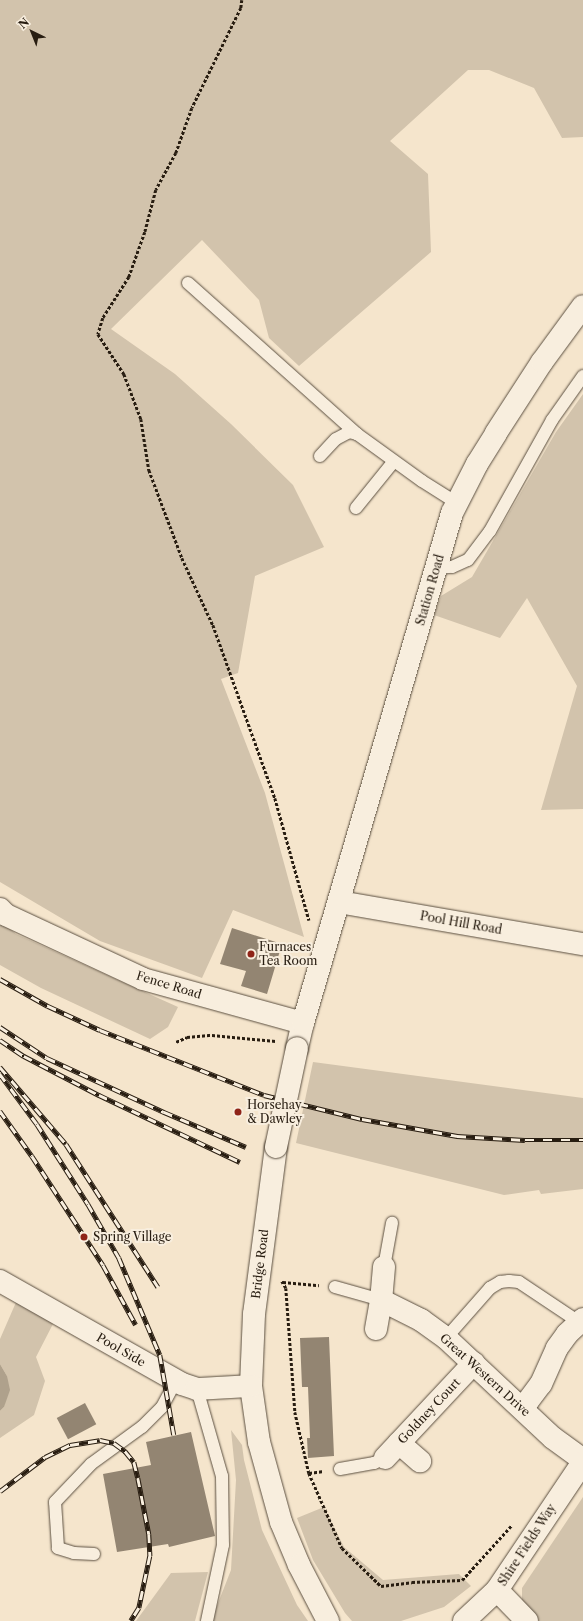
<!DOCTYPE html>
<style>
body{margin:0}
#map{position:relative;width:583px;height:1621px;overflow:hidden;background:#f5e5cc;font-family:"Libre Caslon Text",serif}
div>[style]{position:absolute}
.green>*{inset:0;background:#d2c3ac}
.water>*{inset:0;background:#afa18c}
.building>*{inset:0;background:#938572;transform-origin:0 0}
.path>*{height:2.5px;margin-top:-1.25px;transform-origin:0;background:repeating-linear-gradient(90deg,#281d11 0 3px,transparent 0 5px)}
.roads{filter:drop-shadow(0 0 1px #5b4f40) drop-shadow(0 0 1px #5b4f40)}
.service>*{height:12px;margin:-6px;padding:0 6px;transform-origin:6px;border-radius:6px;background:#f8eede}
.minor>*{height:22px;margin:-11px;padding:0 11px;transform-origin:11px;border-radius:11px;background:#f8eede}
.rail>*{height:4.5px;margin-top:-2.25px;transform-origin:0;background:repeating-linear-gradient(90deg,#f8eede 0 9px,#281d11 0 18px);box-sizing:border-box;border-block:1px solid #281d11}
.bridges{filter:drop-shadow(0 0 1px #5b4f40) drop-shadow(0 0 1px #5b4f40)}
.minor-bridge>*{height:22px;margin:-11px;padding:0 11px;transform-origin:11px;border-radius:11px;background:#f8eede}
.dots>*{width:11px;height:11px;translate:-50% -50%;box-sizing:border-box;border:2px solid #f8eede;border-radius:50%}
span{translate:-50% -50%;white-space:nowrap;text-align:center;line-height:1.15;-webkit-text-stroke:4px #f8eede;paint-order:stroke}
.street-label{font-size:12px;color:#281d11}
.poi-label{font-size:12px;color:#281d11}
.left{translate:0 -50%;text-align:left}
.north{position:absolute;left:12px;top:12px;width:40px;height:40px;-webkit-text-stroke:3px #f8eede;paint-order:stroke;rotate:317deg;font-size:11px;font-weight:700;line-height:16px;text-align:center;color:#281d11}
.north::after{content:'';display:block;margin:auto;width:14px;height:18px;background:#281d11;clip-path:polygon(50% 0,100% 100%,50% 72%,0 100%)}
</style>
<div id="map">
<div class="green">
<i style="clip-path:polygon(0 0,583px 0,583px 137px,562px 138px,534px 88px,489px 70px,468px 70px,390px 141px,428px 174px,431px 252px,299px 366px,269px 338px,259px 300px,202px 240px,111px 329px,175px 374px,231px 424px,293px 485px,324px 547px,255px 576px,238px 673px,221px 679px,265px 793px,304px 937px,233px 910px,202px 978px,100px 941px,0 882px)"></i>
<i style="clip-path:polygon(583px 394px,583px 809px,541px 810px,577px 686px,527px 598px,500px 638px,434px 615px,441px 596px,472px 577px,556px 432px)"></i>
<i style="clip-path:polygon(0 921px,16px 934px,178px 1007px,168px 1027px,150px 1039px,41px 988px,0 965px)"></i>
<i style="clip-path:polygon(313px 1062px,583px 1098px,583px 1189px,541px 1194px,539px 1190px,504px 1195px,296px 1143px)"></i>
<i style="clip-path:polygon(17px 1300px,54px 1322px,36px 1357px,45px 1381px,34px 1415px,0 1438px,0 1411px,4px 1407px,7px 1376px,0 1364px,0 1339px)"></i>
<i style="clip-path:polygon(231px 1430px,242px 1445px,244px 1460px,262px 1530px,297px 1605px,308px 1621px,211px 1621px,231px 1570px,236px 1480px)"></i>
<i style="clip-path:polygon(583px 1497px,583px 1621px,539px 1621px,522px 1604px,522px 1588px)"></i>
<i style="clip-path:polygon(324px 1507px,344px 1547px,383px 1580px,459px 1574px,471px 1586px,444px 1607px,401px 1621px,352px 1621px,345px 1613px,313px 1560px,297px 1518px)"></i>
<i style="clip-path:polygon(208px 1572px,195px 1621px,136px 1621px,171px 1573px)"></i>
</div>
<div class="water">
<i style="clip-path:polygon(0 1364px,7px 1376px,10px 1390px,4px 1407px,0 1411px)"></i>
</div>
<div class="building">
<i style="clip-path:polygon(232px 928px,282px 944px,267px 994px,241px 986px,246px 971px,220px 964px)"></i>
<i style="clip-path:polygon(329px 1337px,334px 1456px,308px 1458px,307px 1438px,310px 1438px,308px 1387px,302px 1387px,300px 1338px)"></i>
<i style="left:85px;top:1403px;width:24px;height:32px;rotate:62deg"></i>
<i style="clip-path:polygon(191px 1432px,215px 1536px,169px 1547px,168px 1544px,117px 1552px,103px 1474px,151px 1465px,146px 1442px)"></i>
</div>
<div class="path">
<i style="left:242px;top:0;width:8px;rotate:97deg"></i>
<i style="left:241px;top:8px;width:111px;rotate:116.1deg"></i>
<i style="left:192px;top:108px;width:48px;rotate:109.6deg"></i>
<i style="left:176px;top:153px;width:42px;rotate:118.4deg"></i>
<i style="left:156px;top:190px;width:43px;rotate:104.7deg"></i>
<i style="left:145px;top:232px;width:48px;rotate:109.6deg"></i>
<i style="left:129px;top:277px;width:49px;rotate:122.4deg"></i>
<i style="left:103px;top:318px;width:17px;rotate:107deg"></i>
<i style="left:98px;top:334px;width:48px;rotate:57deg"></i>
<i style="left:124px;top:374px;width:48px;rotate:69.3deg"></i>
<i style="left:141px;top:419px;width:52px;rotate:81.1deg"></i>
<i style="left:149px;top:470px;width:94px;rotate:69.4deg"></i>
<i style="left:182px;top:558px;width:74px;rotate:65.2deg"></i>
<i style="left:213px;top:625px;width:184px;rotate:70.3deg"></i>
<i style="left:275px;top:798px;width:127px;rotate:74.4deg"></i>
<i style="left:176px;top:1042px;width:12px;rotate:-24deg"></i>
<i style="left:187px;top:1037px;width:25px;rotate:-5deg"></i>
<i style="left:212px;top:1035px;width:64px;rotate:5.4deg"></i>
<i style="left:282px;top:1281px;width:8px;rotate:60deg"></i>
<i style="left:286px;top:1288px;width:124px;rotate:85.8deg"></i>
<i style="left:295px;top:1412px;width:63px;rotate:77.1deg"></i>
<i style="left:309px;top:1473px;width:82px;rotate:66.3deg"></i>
<i style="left:342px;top:1548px;width:54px;rotate:44.3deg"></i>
<i style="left:381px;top:1586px;width:31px;rotate:-7deg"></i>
<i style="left:412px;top:1582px;width:50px;rotate:-2.3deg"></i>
<i style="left:462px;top:1580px;width:73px;rotate:-47.8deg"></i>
<i style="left:283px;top:1282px;width:36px;rotate:5deg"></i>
<i style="left:309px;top:1473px;width:15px;rotate:-8deg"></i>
</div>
<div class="roads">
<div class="service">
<i style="left:188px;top:283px;width:227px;rotate:41.8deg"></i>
<i style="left:320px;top:456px;width:23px;rotate:-47deg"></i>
<i style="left:336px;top:439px;width:15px;rotate:-28deg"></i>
<i style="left:349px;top:432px;width:8px;rotate:14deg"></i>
<i style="left:357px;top:434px;width:80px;rotate:35.9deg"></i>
<i style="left:422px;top:481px;width:41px;rotate:32.2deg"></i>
<i style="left:356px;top:508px;width:60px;rotate:-51deg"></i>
<i style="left:436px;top:568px;width:16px;rotate:-4deg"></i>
<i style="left:452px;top:567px;width:17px;rotate:-24deg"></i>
<i style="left:468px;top:560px;width:36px;rotate:-53deg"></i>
<i style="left:490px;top:531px;width:127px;rotate:-60.8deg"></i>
<i style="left:552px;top:420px;width:54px;rotate:-54.8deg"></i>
<i style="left:384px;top:1267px;width:45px;rotate:-79.7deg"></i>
<i style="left:335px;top:1287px;width:48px;rotate:15.8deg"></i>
<i style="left:446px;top:1338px;width:67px;rotate:-48.7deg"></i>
<i style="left:490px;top:1288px;width:12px;rotate:-31deg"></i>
<i style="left:500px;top:1282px;width:9px;rotate:-6deg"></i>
<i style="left:509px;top:1281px;width:10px;rotate:6deg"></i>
<i style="left:519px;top:1282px;width:72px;rotate:33.7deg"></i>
<i style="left:197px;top:1389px;width:91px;rotate:74deg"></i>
<i style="left:222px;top:1476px;width:69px;rotate:89.2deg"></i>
<i style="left:223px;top:1545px;width:78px;rotate:101.9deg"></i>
<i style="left:340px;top:1469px;width:35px;rotate:-10deg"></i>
<i style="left:374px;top:1463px;width:12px;rotate:-24deg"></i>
<i style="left:94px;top:1554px;width:20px;rotate:-177deg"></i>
<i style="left:74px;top:1553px;width:17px;rotate:-163deg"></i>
<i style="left:58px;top:1548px;width:46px;rotate:-93.7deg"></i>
<i style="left:55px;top:1502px;width:52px;rotate:-46.5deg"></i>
<i style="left:91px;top:1464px;width:63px;rotate:-36deg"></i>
<i style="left:142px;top:1427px;width:28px;rotate:-45deg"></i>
<i style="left:162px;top:1407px;width:30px;rotate:-62deg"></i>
</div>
<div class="minor">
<i style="left:339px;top:902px;width:248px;rotate:9.8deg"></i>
<i style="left:0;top:909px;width:8px;rotate:45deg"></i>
<i style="left:6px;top:915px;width:151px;rotate:25deg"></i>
<i style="left:143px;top:979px;width:166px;rotate:15.4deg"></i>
<i style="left:297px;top:1048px;width:26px;rotate:-77deg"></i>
<i style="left:303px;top:1023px;width:531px;rotate:-73.71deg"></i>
<i style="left:452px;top:513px;width:55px;rotate:-63deg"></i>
<i style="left:477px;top:464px;width:36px;rotate:-58deg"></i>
<i style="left:496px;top:433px;width:85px;rotate:-57.1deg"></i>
<i style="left:542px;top:362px;width:69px;rotate:-53.8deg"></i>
<i style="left:276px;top:1147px;width:168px;rotate:97.5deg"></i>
<i style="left:254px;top:1314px;width:72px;rotate:92.4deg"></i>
<i style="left:251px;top:1386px;width:57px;rotate:81.9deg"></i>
<i style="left:259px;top:1442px;width:83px;rotate:74.6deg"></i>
<i style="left:281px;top:1522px;width:47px;rotate:67.3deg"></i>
<i style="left:299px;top:1565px;width:63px;rotate:62.6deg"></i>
<i style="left:384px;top:1267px;width:33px;rotate:95deg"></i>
<i style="left:381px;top:1300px;width:45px;rotate:26.6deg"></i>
<i style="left:421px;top:1320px;width:31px;rotate:36deg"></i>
<i style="left:446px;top:1338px;width:146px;rotate:43.1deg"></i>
<i style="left:553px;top:1438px;width:37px;rotate:36deg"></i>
<i style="left:0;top:1281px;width:209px;rotate:29.5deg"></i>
<i style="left:182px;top:1384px;width:16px;rotate:18deg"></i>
<i style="left:197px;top:1389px;width:54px;rotate:-3.2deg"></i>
<i style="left:376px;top:1329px;width:29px;rotate:-80deg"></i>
<i style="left:521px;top:1407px;width:9px;rotate:-41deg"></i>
<i style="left:528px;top:1401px;width:21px;rotate:-53deg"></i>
<i style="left:541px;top:1384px;width:39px;rotate:-66deg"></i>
<i style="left:557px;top:1348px;width:17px;rotate:-54deg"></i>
<i style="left:567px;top:1334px;width:22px;rotate:-43deg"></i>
<i style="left:399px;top:1443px;width:28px;rotate:41deg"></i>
<i style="left:385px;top:1458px;width:130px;rotate:-46.9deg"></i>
<i style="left:497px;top:1590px;width:43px;rotate:45.9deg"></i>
<i style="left:464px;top:1621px;width:45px;rotate:-43.2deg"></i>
<i style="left:497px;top:1590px;width:154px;rotate:-56.1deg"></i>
</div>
</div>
<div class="rail">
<i style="left:0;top:979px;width:55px;rotate:29.4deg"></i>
<i style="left:48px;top:1006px;width:57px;rotate:24.8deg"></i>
<i style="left:100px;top:1030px;width:176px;rotate:21.6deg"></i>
<i style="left:264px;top:1095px;width:101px;rotate:13.8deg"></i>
<i style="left:362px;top:1119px;width:97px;rotate:10.1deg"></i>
<i style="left:457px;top:1136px;width:68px;rotate:3.4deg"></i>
<i style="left:525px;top:1140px;width:58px"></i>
<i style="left:0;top:1027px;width:56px;rotate:33.4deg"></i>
<i style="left:47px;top:1058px;width:129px;rotate:24.8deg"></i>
<i style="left:164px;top:1112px;width:89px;rotate:23.1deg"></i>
<i style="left:0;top:1040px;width:29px;rotate:34deg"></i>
<i style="left:24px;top:1056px;width:85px;rotate:27.5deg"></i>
<i style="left:99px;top:1095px;width:156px;rotate:25.4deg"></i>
<i style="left:0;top:1067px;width:101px;rotate:49.4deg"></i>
<i style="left:66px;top:1144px;width:170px;rotate:57.2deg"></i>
<i style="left:0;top:1074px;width:62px;rotate:53.5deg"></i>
<i style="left:37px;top:1124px;width:95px;rotate:57.5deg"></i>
<i style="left:88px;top:1204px;width:62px;rotate:60.1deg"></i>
<i style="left:119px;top:1258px;width:105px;rotate:67.1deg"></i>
<i style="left:160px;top:1355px;width:81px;rotate:80.1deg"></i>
<i style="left:0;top:1111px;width:55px;rotate:54.6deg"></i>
<i style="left:32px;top:1156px;width:130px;rotate:56.9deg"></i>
<i style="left:103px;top:1265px;width:68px;rotate:61.2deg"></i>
<i style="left:0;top:1491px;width:56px;rotate:-37.1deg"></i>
<i style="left:45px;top:1457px;width:28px;rotate:-26deg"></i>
<i style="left:70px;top:1445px;width:30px;rotate:-9deg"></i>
<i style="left:100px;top:1440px;width:14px;rotate:12deg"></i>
<i style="left:114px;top:1443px;width:14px;rotate:36deg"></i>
<i style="left:125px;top:1451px;width:14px;rotate:51deg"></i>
<i style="left:134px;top:1462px;width:16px;rotate:76deg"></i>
<i style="left:138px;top:1478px;width:57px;rotate:78.9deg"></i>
<i style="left:149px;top:1534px;width:22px;rotate:87deg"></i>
<i style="left:150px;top:1556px;width:53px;rotate:101.9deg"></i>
<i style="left:139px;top:1608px;width:15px;rotate:122deg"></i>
</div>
<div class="bridges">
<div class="minor-bridge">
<i style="left:276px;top:1147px;width:101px;rotate:-78deg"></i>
</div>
</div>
<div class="dots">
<i style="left:251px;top:954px;background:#8f2418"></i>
<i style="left:238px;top:1112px;background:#8f2418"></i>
<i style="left:84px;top:1237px;background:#8f2418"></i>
</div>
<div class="street-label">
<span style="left:430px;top:590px;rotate:-74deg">Station Road</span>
<span style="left:461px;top:923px;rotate:10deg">Pool Hill Road</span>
<span style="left:169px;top:985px;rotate:17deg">Fence Road</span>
<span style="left:260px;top:1264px;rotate:-83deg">Bridge Road</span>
<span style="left:121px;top:1350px;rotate:30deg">Pool Side</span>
<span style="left:485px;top:1375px;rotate:42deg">Great Western Drive</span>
<span style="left:429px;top:1411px;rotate:-47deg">Goldney Court</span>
<span style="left:527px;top:1545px;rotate:-57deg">Shire Fields Way</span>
</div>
<div class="poi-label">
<span class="left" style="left:259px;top:954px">Furnaces<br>Tea Room</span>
<span class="left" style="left:247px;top:1112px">Horsehay<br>&amp; Dawley</span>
<span class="left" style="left:93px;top:1237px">Spring Village</span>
</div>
<div class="north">N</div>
</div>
